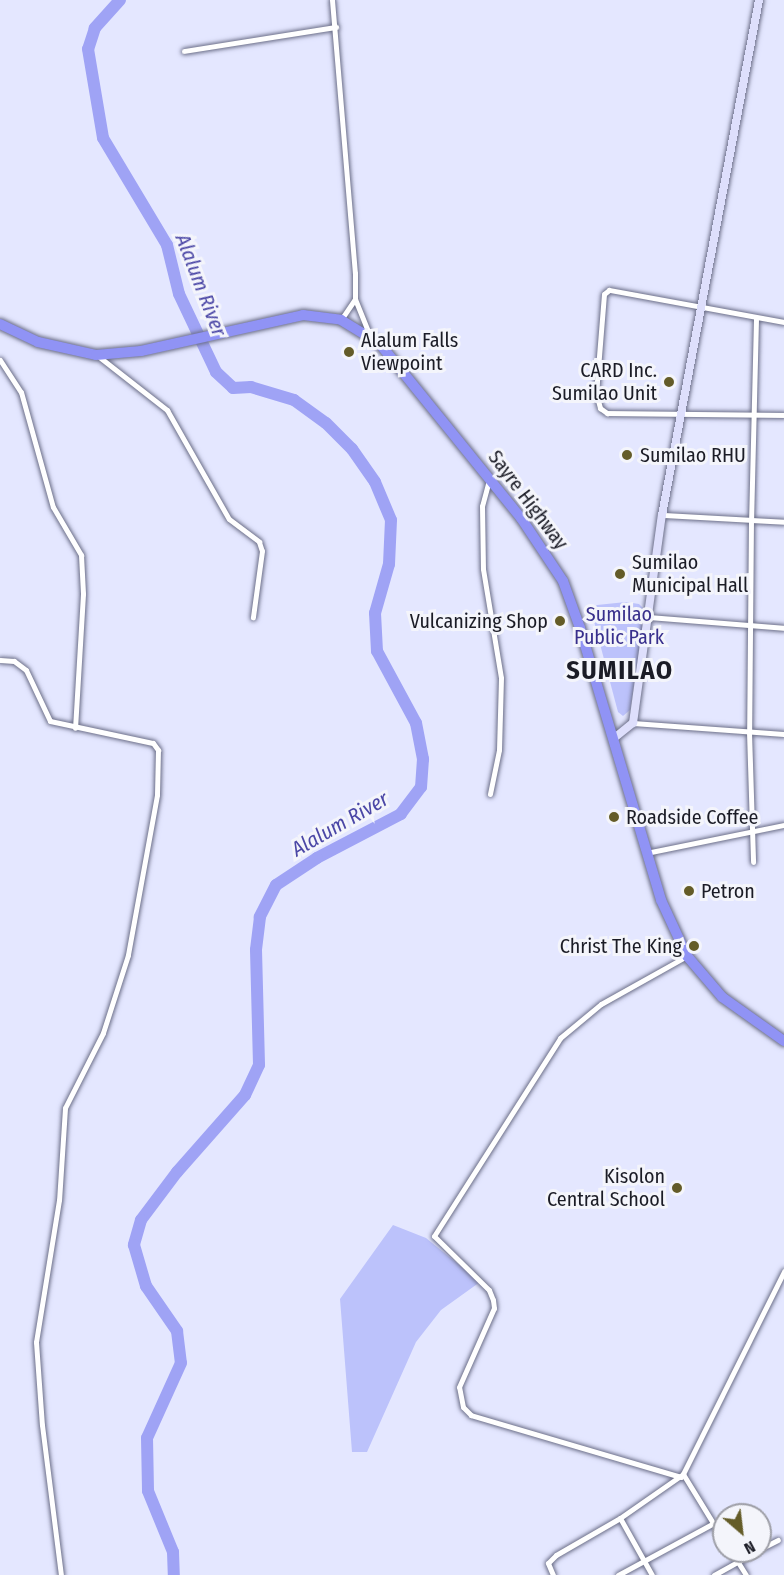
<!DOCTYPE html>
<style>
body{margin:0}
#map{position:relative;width:784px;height:1575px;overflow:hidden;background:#e4e7ff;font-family:"Fira Sans Condensed",sans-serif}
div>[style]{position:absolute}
.green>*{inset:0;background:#bcc2fb}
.river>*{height:12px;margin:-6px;padding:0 6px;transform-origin:6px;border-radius:6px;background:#9fa3f5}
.roads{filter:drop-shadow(0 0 2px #6c6f89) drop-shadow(0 0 2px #6c6f89)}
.street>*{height:5px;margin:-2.5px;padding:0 2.5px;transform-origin:2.5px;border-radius:2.5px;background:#fff}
.secondary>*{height:8px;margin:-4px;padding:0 4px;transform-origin:4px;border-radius:4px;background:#dedffc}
.highway>*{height:10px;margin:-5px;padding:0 5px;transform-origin:5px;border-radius:5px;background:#9093f5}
.dots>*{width:16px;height:16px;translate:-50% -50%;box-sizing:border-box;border:3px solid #f4f5fb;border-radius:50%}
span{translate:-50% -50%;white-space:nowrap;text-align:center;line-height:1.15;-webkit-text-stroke:6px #f4f5fb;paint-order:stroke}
.poi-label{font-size:20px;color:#1b1c26}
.left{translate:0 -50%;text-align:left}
.right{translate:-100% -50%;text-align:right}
.street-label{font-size:20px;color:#1b1c26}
.park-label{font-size:20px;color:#382f8c}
.water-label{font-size:21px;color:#4b47a6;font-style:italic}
.district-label{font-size:26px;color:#1b1c26;font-weight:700;letter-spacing:1.5px}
.north{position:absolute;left:712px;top:1503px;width:60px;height:60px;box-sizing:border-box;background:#f4f5fb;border:2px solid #9d9ea6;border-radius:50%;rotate:152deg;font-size:16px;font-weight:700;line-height:24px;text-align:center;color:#1b1c26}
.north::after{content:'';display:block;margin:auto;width:21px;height:27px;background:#645c28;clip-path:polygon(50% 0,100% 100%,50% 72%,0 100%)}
</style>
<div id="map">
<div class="green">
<i style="clip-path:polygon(626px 602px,639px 604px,645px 610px,630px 710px,623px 716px,618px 712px,591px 610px,597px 605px)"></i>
<i style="clip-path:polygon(393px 1225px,426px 1238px,480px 1282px,441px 1310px,416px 1342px,367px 1452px,352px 1452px,340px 1299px)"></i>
</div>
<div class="river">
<i style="left:120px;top:0;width:38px;rotate:132deg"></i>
<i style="left:95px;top:28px;width:22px;rotate:108deg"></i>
<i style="left:88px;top:49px;width:90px;rotate:80.4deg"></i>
<i style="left:103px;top:138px;width:125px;rotate:59.1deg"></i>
<i style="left:167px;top:245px;width:50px;rotate:76.2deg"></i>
<i style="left:179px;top:294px;width:86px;rotate:64.6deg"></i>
<i style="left:216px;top:372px;width:23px;rotate:43deg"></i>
<i style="left:233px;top:388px;width:18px;rotate:-3deg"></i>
<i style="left:251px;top:387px;width:45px;rotate:16.8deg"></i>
<i style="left:294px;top:400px;width:39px;rotate:36deg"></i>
<i style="left:326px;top:423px;width:37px;rotate:45deg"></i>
<i style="left:352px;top:449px;width:40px;rotate:55.1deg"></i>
<i style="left:375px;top:482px;width:41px;rotate:67.2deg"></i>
<i style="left:391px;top:520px;width:44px;rotate:92.6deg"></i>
<i style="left:389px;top:564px;width:51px;rotate:105.9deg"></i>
<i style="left:375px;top:613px;width:38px;rotate:87deg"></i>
<i style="left:377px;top:651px;width:82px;rotate:61.6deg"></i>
<i style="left:416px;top:723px;width:37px;rotate:79deg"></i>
<i style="left:423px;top:759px;width:28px;rotate:94deg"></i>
<i style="left:421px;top:787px;width:34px;rotate:127deg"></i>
<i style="left:401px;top:814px;width:95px;rotate:152.4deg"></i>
<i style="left:317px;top:858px;width:49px;rotate:146.6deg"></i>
<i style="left:276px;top:885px;width:36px;rotate:117deg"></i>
<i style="left:260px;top:917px;width:33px;rotate:97deg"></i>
<i style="left:256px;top:950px;width:115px;rotate:88.5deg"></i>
<i style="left:259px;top:1065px;width:33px;rotate:115deg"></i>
<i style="left:245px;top:1095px;width:103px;rotate:131.4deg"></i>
<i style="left:177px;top:1172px;width:60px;rotate:126.9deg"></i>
<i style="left:141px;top:1220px;width:26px;rotate:106deg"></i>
<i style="left:134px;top:1245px;width:43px;rotate:73.7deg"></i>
<i style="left:146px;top:1286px;width:55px;rotate:55.4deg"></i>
<i style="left:177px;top:1331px;width:32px;rotate:83deg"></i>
<i style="left:181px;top:1363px;width:82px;rotate:114.4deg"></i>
<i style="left:147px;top:1438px;width:53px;rotate:88.9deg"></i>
<i style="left:148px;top:1491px;width:66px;rotate:67.7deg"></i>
<i style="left:173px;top:1552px;width:23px;rotate:88deg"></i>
</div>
<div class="roads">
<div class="street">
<i style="left:332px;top:0;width:274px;rotate:85.2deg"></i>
<i style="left:355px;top:273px;width:26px;rotate:90deg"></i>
<i style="left:355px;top:299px;width:25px;rotate:124deg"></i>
<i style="left:184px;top:51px;width:154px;rotate:-9deg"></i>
<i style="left:355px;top:299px;width:38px;rotate:68deg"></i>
<i style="left:756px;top:319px;width:201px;rotate:91.4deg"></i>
<i style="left:751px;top:520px;width:33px;rotate:3deg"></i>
<i style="left:784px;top:322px;width:178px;rotate:-169.6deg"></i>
<i style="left:609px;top:290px;width:6px;rotate:141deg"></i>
<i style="left:604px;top:294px;width:99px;rotate:94.6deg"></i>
<i style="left:596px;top:393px;width:16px;rotate:75deg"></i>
<i style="left:600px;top:408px;width:9px;rotate:36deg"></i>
<i style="left:607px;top:413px;width:177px;rotate:0.6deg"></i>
<i style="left:98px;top:356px;width:88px;rotate:38deg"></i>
<i style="left:167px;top:410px;width:125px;rotate:60.4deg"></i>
<i style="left:229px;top:519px;width:38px;rotate:37deg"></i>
<i style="left:259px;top:542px;width:9px;rotate:72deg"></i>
<i style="left:262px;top:551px;width:67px;rotate:97.8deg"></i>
<i style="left:0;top:360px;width:38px;rotate:57deg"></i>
<i style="left:21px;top:392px;width:119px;rotate:74.5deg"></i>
<i style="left:53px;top:507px;width:56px;rotate:59.7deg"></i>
<i style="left:81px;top:555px;width:39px;rotate:87deg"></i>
<i style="left:83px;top:594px;width:134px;rotate:93.4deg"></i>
<i style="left:489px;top:480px;width:27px;rotate:105deg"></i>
<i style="left:482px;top:506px;width:63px;rotate:89.1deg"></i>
<i style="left:483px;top:569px;width:110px;rotate:80.6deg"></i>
<i style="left:501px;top:678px;width:72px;rotate:91.6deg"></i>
<i style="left:499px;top:750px;width:45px;rotate:101.6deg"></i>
<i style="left:662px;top:515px;width:89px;rotate:3.2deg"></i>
<i style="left:751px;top:520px;width:212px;rotate:90.5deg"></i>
<i style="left:749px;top:732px;width:130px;rotate:88.2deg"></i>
<i style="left:648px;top:617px;width:136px;rotate:4.6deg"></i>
<i style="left:0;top:660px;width:14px;rotate:4deg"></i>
<i style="left:14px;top:661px;width:15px;rotate:37deg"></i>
<i style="left:26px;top:670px;width:56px;rotate:64.8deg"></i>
<i style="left:50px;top:721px;width:105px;rotate:12.1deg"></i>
<i style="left:153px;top:743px;width:9px;rotate:54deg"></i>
<i style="left:158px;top:750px;width:45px;rotate:91.3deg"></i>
<i style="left:157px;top:795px;width:163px;rotate:100.3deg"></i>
<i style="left:128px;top:955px;width:82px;rotate:107.8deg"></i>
<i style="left:103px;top:1033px;width:84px;rotate:116.9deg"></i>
<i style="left:65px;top:1108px;width:92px;rotate:93.7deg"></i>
<i style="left:59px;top:1200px;width:144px;rotate:99.2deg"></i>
<i style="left:36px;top:1342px;width:83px;rotate:85.9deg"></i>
<i style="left:42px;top:1425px;width:151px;rotate:82.8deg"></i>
<i style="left:633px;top:723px;width:151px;rotate:4.2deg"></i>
<i style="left:646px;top:853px;width:141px;rotate:-11.5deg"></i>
<i style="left:683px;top:1474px;width:79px;rotate:58.5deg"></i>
<i style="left:681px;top:1477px;width:219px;rotate:-163.6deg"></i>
<i style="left:471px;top:1415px;width:11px;rotate:-135deg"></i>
<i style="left:463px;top:1407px;width:20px;rotate:-101deg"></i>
<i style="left:459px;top:1387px;width:86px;rotate:-66.1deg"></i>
<i style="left:494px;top:1308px;width:8px;rotate:-97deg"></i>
<i style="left:493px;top:1300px;width:11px;rotate:-112deg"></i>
<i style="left:489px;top:1290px;width:77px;rotate:-135.5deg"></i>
<i style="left:434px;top:1236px;width:235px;rotate:-57.5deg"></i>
<i style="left:560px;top:1038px;width:53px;rotate:-39.7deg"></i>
<i style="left:601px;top:1004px;width:98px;rotate:-29.2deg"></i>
<i style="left:620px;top:1518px;width:65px;rotate:60.7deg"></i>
<i style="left:760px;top:1549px;width:20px;rotate:-27deg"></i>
<i style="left:731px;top:1551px;width:28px;rotate:58deg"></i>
<i style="left:553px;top:1575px;width:13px;rotate:-113deg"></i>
<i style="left:548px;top:1563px;width:11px;rotate:-45deg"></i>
<i style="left:556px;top:1555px;width:74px;rotate:-30deg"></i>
<i style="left:620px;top:1518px;width:77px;rotate:-34.9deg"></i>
<i style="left:683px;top:1474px;width:227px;rotate:-63.5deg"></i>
<i style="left:618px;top:1575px;width:107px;rotate:-28.5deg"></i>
<i style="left:714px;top:1575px;width:49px;rotate:-29.2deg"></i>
</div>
<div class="secondary">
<i style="left:613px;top:739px;width:26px;rotate:-39deg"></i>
<i style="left:633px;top:723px;width:210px;rotate:-82.1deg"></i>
<i style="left:662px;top:515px;width:524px;rotate:-79.33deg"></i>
</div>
<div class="highway">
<i style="left:0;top:324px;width:42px;rotate:25.3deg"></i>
<i style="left:38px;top:342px;width:59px;rotate:12.6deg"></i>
<i style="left:96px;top:355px;width:45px;rotate:-5.1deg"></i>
<i style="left:141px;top:351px;width:166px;rotate:-12.5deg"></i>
<i style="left:303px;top:315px;width:38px;rotate:7deg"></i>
<i style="left:341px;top:320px;width:46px;rotate:31.6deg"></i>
<i style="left:380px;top:344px;width:224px;rotate:51deg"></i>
<i style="left:521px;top:518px;width:76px;rotate:56.3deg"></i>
<i style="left:563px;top:581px;width:50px;rotate:70.1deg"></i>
<i style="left:580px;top:628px;width:284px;rotate:73.4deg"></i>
<i style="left:661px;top:900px;width:62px;rotate:65.1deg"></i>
<i style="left:687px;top:956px;width:54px;rotate:49.5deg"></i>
<i style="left:722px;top:997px;width:76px;rotate:35.4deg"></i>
</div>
</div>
<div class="dots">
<i style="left:349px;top:352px;background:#645c28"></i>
<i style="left:669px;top:382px;background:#645c28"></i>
<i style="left:627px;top:455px;background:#645c28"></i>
<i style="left:620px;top:574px;background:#645c28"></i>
<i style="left:560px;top:621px;background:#645c28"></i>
<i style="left:614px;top:817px;background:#645c28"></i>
<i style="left:689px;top:891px;background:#645c28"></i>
<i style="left:694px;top:946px;background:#645c28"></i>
<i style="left:677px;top:1188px;background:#645c28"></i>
</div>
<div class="poi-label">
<span class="left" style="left:361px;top:352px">Alalum Falls<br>Viewpoint</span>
<span class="right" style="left:657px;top:382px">CARD Inc.<br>Sumilao Unit</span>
<span class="left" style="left:640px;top:455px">Sumilao RHU</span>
<span class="left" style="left:632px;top:574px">Sumilao<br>Municipal Hall</span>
<span class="right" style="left:548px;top:621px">Vulcanizing Shop</span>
<span class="left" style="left:626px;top:817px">Roadside Coffee</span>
<span class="left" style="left:701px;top:891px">Petron</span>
<span class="right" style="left:682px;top:946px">Christ The King</span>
<span class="right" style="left:665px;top:1188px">Kisolon<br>Central School</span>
</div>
<div class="street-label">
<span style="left:528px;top:500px;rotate:53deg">Sayre Highway</span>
</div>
<div class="park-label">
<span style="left:619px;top:626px">Sumilao<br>Public Park</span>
</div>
<div class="water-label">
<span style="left:201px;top:285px;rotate:69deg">Alalum River</span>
<span style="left:340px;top:824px;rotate:-30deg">Alalum River</span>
</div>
<div class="district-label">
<span style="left:620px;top:671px">SUMILAO</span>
</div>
<div class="north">N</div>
</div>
